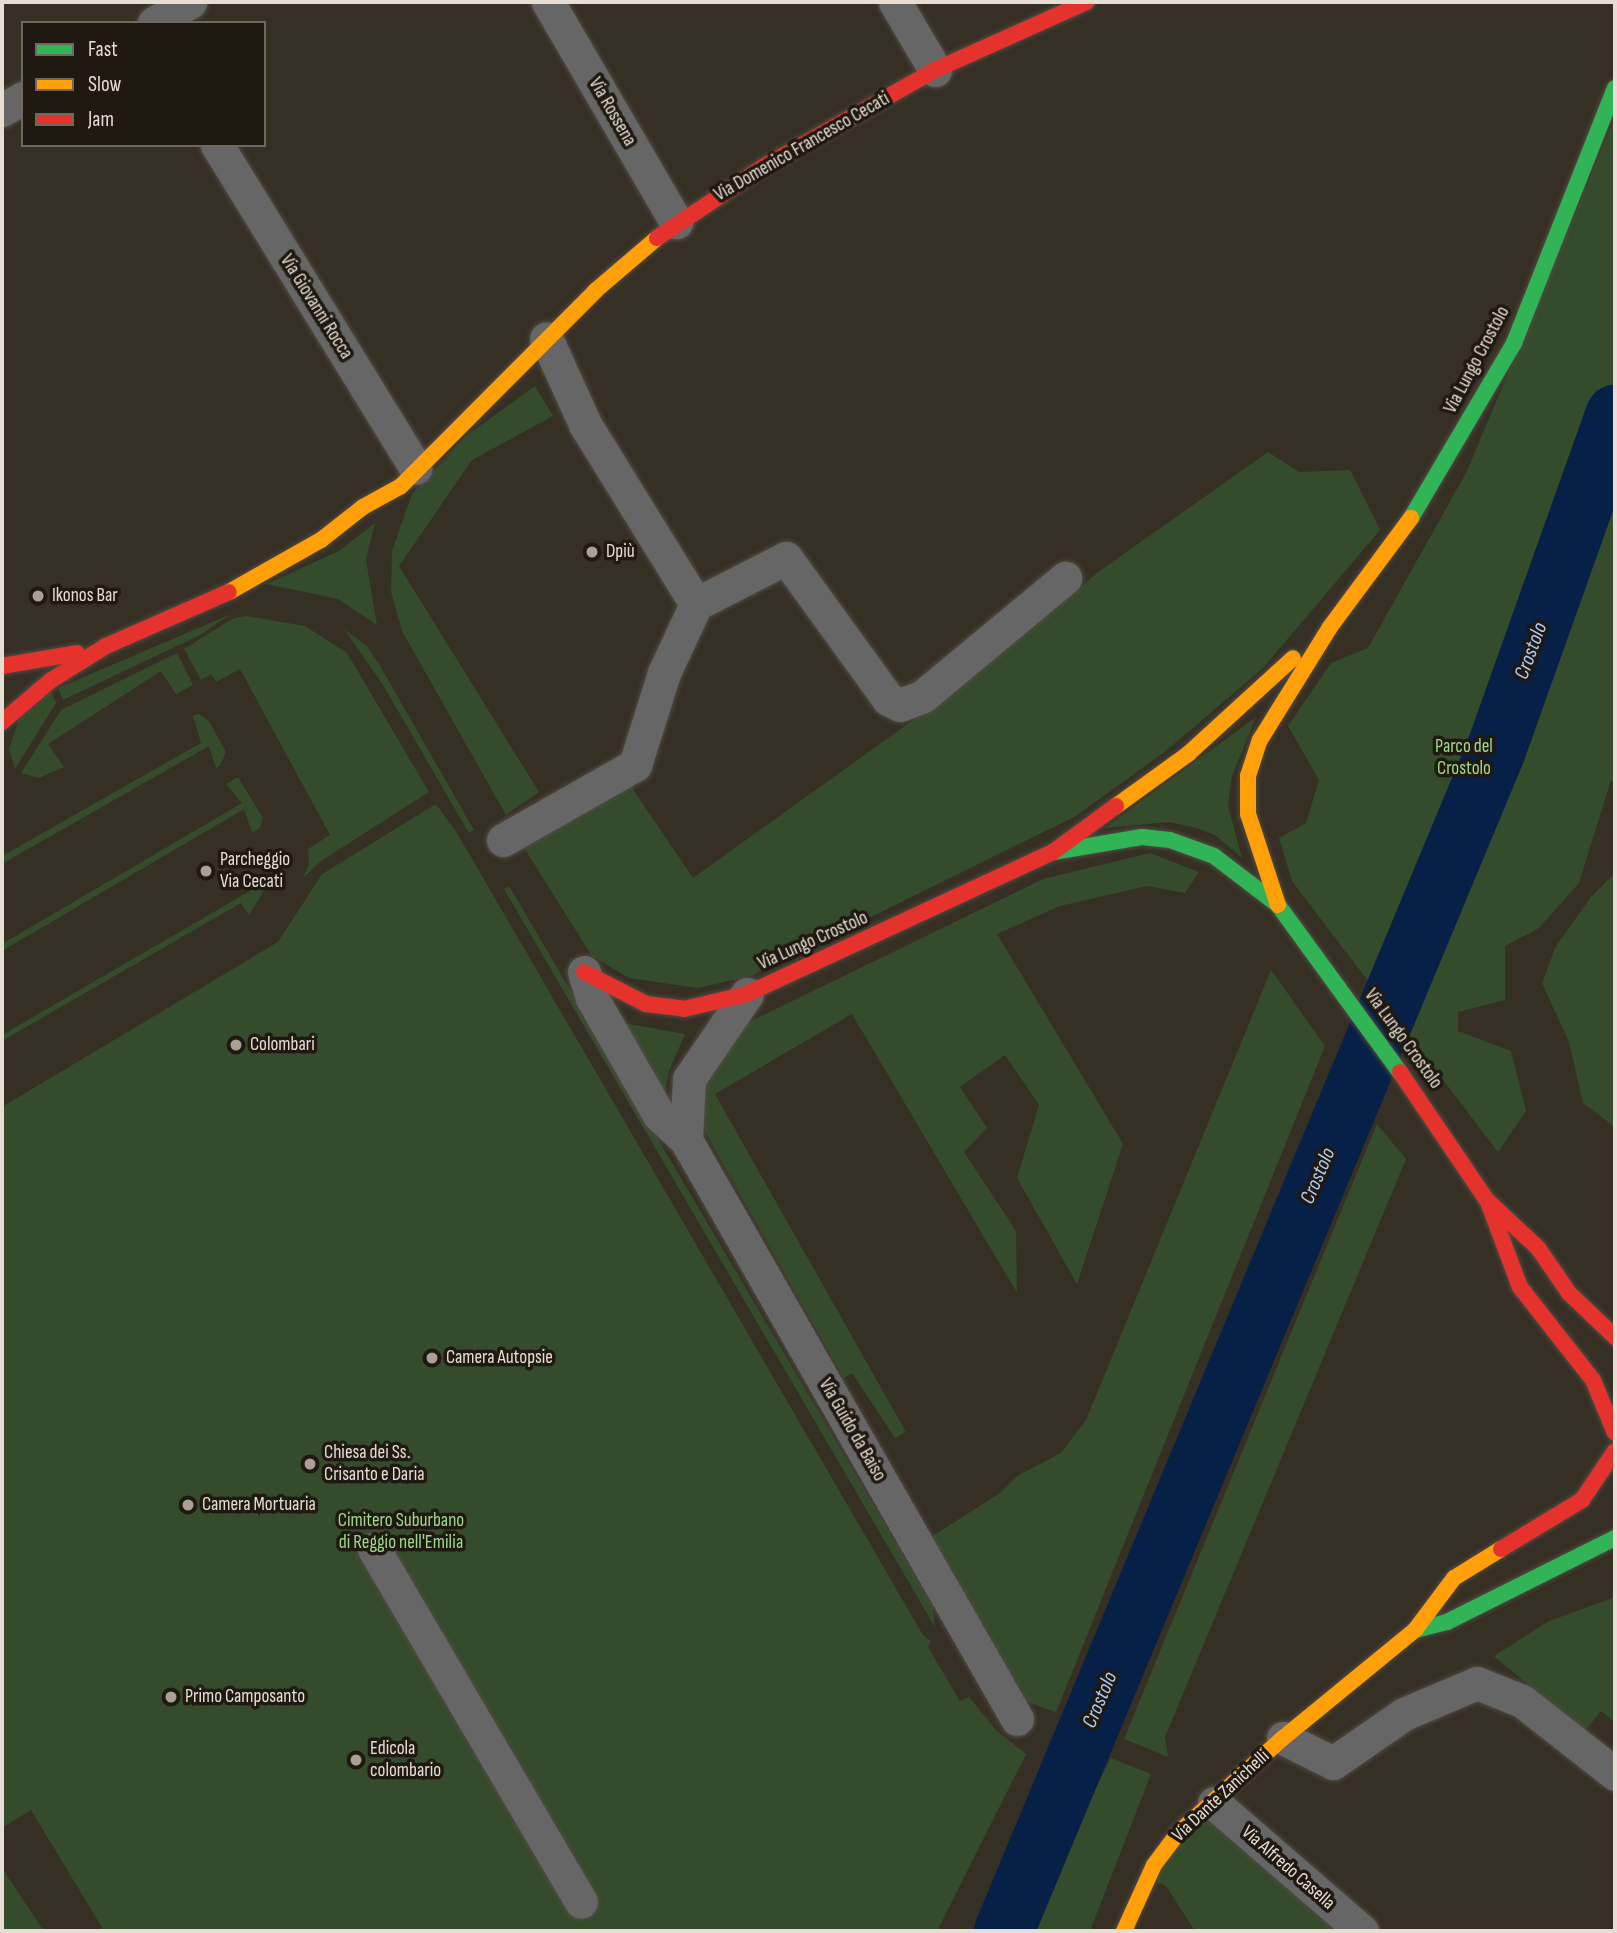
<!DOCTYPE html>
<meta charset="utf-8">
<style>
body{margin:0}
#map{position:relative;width:1617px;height:1933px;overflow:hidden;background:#362f24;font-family:"Sofia Sans Condensed",sans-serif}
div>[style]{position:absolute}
.green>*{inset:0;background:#344c2b}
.river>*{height:60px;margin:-30px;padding:0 30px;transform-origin:30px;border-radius:30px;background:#062047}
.roads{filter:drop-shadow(0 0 2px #514a42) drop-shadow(0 0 2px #514a42)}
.street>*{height:33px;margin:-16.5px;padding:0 16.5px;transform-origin:16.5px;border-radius:16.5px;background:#656665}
.fast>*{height:16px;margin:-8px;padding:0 8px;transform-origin:8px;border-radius:8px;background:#30b455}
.slow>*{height:16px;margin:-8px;padding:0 8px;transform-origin:8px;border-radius:8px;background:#ff9f0a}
.jam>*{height:16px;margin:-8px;padding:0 8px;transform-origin:8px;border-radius:8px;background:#e5322d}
.dots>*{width:19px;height:19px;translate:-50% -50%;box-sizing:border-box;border:4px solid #1f1911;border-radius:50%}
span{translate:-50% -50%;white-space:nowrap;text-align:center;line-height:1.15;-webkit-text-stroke:7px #1f1911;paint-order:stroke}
.street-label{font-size:19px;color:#e7ded3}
.poi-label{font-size:19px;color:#e7ded3}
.left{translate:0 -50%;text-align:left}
.park-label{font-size:19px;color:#9fd98d}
.water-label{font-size:21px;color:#aeccfa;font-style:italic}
.frame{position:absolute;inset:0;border:4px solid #e7ded3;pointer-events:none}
.legend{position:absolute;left:21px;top:21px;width:245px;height:126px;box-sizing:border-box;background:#1f1911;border:2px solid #6f685f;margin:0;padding:9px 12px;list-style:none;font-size:21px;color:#e7ded3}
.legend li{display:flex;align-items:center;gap:14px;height:35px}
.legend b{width:35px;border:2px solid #6f685f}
</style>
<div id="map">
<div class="green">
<i style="clip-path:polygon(1615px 118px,1615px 784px,1611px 780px,1579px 883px,1539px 928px,1505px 946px,1505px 1000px,1458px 1012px,1458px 1031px,1511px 1051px,1526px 1111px,1498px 1152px,1292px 881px,1279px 838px,1306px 823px,1319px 780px,1288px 726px,1331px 663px,1368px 648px,1467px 471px)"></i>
<i style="clip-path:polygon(535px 386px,553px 416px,472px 460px,399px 566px,539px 792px,506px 815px,402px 631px,391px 592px,392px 551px,412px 494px,467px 435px)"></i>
<i style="clip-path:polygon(1268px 452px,1299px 472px,1350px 470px,1380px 530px,1263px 668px,1166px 751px,1076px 816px,751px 976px,698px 988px,629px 978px,592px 956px,524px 848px,630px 785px,693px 878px,934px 705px,1101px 570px)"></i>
<i style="clip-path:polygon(375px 523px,366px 560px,377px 625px,338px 599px,266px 584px,339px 551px)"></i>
<i style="clip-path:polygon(231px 614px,200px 635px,63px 700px,58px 688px)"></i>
<i style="clip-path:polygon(246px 616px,305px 626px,347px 653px,429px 792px,321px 861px,303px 878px,309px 864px,308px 849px,330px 835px,240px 669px,216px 682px,211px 674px,201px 680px,184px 649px,234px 618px)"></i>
<i style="clip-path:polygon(344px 629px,366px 645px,379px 664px,474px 830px,469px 833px,383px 685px)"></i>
<i style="clip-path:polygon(177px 653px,193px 685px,176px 694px,161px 671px,48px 744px,64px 767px,39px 778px,21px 773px,61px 710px)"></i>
<i style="clip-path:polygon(51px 691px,56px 703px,15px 769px,9px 749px,20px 716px)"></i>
<i style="clip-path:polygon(199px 714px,209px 721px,226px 752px,220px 766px,216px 768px,209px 746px,2px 864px,2px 856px,201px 743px,193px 716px)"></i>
<i style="clip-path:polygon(1256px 717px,1232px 776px,1228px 806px,1242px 858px,1215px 835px,1197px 828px,1169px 822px,1105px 828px)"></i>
<i style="clip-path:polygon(238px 777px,263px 818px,260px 828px,252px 833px,244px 809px,2px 951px,2px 944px,242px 803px,226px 784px)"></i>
<i style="clip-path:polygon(436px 804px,457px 833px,923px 1635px,931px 1641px,928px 1647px,960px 1701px,969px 1697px,997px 1731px,1026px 1754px,937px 1931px,104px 1931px,31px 1810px,2px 1828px,2px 1107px,278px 942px,322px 874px)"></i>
<i style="clip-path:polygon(278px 849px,284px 859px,249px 915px,241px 903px,2px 1041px,2px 1035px,269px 880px,280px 862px,274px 852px)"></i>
<i style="clip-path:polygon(1150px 853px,1199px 872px,1185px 893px,1147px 886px,1060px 906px,997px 934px,1123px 1144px,1077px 1284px,1017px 1178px,1039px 1105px,1005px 1055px,960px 1087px,987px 1128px,964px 1152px,1016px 1231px,1017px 1293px,852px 1014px,715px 1094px,906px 1432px,895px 1438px,852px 1373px,844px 1378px,715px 1150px,699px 1119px,699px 1090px,723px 1048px,749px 1022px,1043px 879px)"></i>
<i style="clip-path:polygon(1615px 873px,1615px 1127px,1583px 1103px,1569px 1042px,1542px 983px,1556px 946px,1591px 897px)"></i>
<i style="clip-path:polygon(509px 886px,933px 1606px,935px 1627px,504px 889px)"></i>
<i style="clip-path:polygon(1271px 970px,1325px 1046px,1056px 1712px,1027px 1702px,1009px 1684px,928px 1539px,1000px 1493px,1017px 1476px,1061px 1453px,1086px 1420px)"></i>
<i style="clip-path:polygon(623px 1023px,685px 1034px,669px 1071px,662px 1109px)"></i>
<i style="clip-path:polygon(1377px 1124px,1406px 1159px,1165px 1737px,1168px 1757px,1124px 1739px)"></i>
<i style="clip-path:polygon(1615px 1597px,1615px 1722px,1601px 1711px,1584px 1732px,1494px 1656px,1549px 1621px)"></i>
<i style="clip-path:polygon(1111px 1758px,1151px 1774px,1090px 1931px,1020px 1931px)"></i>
<i style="clip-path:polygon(1214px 1803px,1362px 1931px,1195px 1931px,1166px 1886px,1148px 1879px)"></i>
<i style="clip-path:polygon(2px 1868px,44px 1931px,2px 1931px)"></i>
</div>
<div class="river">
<i style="left:1004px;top:1931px;width:1279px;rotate:-67.38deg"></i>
<i style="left:1496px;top:750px;width:356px;rotate:-70.4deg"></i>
</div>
<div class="roads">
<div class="street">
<i style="left:548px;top:2px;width:255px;rotate:59.8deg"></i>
<i style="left:895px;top:2px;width:79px;rotate:59.5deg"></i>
<i style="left:154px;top:23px;width:42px;rotate:-30.3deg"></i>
<i style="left:2px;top:110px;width:24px;rotate:-30deg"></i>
<i style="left:217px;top:145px;width:379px;rotate:58.4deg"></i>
<i style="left:696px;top:604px;width:101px;rotate:-27.1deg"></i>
<i style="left:786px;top:558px;width:174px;rotate:54.1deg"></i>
<i style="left:888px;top:699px;width:13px;rotate:27deg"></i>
<i style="left:900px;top:705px;width:25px;rotate:-21deg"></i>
<i style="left:923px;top:696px;width:185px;rotate:-39.7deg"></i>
<i style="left:503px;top:840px;width:152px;rotate:-29.6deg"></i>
<i style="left:635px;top:765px;width:96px;rotate:-72.5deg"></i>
<i style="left:664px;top:673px;width:76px;rotate:-65.1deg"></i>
<i style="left:696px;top:604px;width:211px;rotate:-121.7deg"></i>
<i style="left:585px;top:424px;width:94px;rotate:-114.4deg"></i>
<i style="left:584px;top:972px;width:27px;rotate:73deg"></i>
<i style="left:592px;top:998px;width:135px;rotate:60.2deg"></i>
<i style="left:659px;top:1115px;width:37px;rotate:43deg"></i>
<i style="left:686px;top:1140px;width:667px;rotate:60.24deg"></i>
<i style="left:686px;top:1140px;width:61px;rotate:-87.2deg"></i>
<i style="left:689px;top:1079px;width:103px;rotate:-55.7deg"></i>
<i style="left:374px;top:1549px;width:409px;rotate:59.6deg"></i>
<i style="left:1283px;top:1738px;width:56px;rotate:26.6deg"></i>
<i style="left:1333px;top:1763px;width:86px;rotate:-34.6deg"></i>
<i style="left:1404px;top:1714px;width:79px;rotate:-23deg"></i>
<i style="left:1477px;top:1683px;width:48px;rotate:21.8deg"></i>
<i style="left:1522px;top:1701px;width:118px;rotate:38.1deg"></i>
<i style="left:1214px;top:1803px;width:196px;rotate:40.9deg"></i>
</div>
<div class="fast">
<i style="left:1411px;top:518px;width:203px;rotate:-59.5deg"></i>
<i style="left:1514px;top:343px;width:274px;rotate:-68.4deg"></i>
<i style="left:1053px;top:852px;width:90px;rotate:-9.6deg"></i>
<i style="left:1142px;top:837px;width:28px;rotate:6deg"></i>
<i style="left:1170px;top:840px;width:47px;rotate:20deg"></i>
<i style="left:1214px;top:856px;width:81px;rotate:37.4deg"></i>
<i style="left:1278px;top:905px;width:207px;rotate:53.9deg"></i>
<i style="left:1415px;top:1630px;width:33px;rotate:-14deg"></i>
<i style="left:1447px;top:1622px;width:188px;rotate:-26.6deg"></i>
</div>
<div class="slow">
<i style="left:229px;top:592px;width:106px;rotate:-29.5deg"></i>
<i style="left:321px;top:540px;width:53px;rotate:-38.2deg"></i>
<i style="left:363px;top:507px;width:43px;rotate:-28.9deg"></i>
<i style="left:401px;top:486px;width:275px;rotate:-45.1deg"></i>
<i style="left:595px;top:291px;width:82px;rotate:-40.5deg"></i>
<i style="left:1116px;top:806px;width:89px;rotate:-35.8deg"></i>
<i style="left:1188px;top:754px;width:142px;rotate:-42.4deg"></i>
<i style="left:1278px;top:905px;width:96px;rotate:-108.2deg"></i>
<i style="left:1248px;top:814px;width:38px;rotate:-90deg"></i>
<i style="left:1248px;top:776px;width:38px;rotate:-72deg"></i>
<i style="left:1260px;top:740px;width:133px;rotate:-58.2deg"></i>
<i style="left:1330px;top:627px;width:136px;rotate:-53.4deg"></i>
<i style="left:1124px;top:1931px;width:72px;rotate:-65.6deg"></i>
<i style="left:1154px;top:1865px;width:39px;rotate:-53deg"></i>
<i style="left:1177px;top:1834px;width:143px;rotate:-42.2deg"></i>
<i style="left:1283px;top:1738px;width:171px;rotate:-39.3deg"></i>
<i style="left:1415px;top:1630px;width:65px;rotate:-53.1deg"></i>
<i style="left:1454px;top:1578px;width:55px;rotate:-31.7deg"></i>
</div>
<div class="jam">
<i style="left:657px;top:238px;width:128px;rotate:-33.8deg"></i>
<i style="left:763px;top:167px;width:197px;rotate:-29.4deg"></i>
<i style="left:935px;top:70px;width:166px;rotate:-24.2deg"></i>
<i style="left:2px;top:666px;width:76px;rotate:-9.8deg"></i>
<i style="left:2px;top:722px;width:63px;rotate:-40.5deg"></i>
<i style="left:50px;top:681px;width:66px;rotate:-32deg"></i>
<i style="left:106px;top:646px;width:134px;rotate:-23.7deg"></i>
<i style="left:584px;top:972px;width:70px;rotate:27.3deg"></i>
<i style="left:646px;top:1004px;width:38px;rotate:7deg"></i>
<i style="left:684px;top:1009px;width:65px;rotate:-13.4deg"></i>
<i style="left:747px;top:994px;width:337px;rotate:-24.9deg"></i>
<i style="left:1053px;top:852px;width:78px;rotate:-36.1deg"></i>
<i style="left:1400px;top:1072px;width:157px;rotate:55.9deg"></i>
<i style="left:1488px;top:1202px;width:91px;rotate:69.4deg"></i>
<i style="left:1520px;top:1287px;width:118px;rotate:51.9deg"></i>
<i style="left:1593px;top:1380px;width:57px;rotate:67.5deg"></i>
<i style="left:1490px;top:1203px;width:66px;rotate:43.2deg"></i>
<i style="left:1538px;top:1248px;width:55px;rotate:55.4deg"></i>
<i style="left:1569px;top:1293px;width:64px;rotate:43.7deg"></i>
<i style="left:1501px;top:1549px;width:95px;rotate:-31.2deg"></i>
<i style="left:1582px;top:1500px;width:59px;rotate:-56deg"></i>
</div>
</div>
<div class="dots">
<i style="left:592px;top:552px;background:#a9a196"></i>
<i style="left:38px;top:596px;background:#a9a196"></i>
<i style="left:206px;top:871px;background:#a9a196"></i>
<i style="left:236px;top:1045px;background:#a9a196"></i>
<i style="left:432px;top:1358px;background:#a9a196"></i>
<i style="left:310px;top:1464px;background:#a9a196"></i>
<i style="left:188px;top:1505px;background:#a9a196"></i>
<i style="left:171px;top:1697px;background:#a9a196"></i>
<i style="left:356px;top:1760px;background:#a9a196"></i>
</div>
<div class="street-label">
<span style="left:612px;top:112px;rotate:60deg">Via Rossena</span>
<span style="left:802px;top:147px;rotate:-30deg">Via Domenico Francesco Cecati</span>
<span style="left:316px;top:307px;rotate:58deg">Via Giovanni Rocca</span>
<span style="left:1477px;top:360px;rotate:-62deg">Via Lungo Crostolo</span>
<span style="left:813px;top:941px;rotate:-24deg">Via Lungo Crostolo</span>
<span style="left:1403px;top:1039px;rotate:54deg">Via Lungo Crostolo</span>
<span style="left:852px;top:1430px;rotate:60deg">Via Guido da Baiso</span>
<span style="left:1221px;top:1796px;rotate:-43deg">Via Dante Zanichelli</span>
<span style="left:1288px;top:1868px;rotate:41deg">Via Alfredo Casella</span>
</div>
<div class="poi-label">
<span class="left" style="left:606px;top:552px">Dpiù</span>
<span class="left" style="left:52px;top:596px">Ikonos Bar</span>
<span class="left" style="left:220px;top:871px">Parcheggio<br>Via Cecati</span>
<span class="left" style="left:250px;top:1045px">Colombari</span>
<span class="left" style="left:446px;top:1358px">Camera Autopsie</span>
<span class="left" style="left:324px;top:1464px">Chiesa dei Ss.<br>Crisanto e Daria</span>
<span class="left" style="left:202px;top:1505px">Camera Mortuaria</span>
<span class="left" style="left:185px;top:1697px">Primo Camposanto</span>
<span class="left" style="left:370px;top:1760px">Edicola<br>colombario</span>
</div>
<div class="park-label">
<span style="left:1464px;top:758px">Parco del<br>Crostolo</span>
<span style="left:401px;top:1532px">Cimitero Suburbano<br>di Reggio nell'Emilia</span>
</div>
<div class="water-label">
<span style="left:1531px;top:651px;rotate:-70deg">Crostolo</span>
<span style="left:1318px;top:1176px;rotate:-67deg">Crostolo</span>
<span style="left:1100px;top:1700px;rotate:-67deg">Crostolo</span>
</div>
<div class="frame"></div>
<ul class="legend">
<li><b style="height:9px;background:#30b455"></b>Fast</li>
<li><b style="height:9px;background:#ff9f0a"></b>Slow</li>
<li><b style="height:9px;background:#e5322d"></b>Jam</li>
</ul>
</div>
